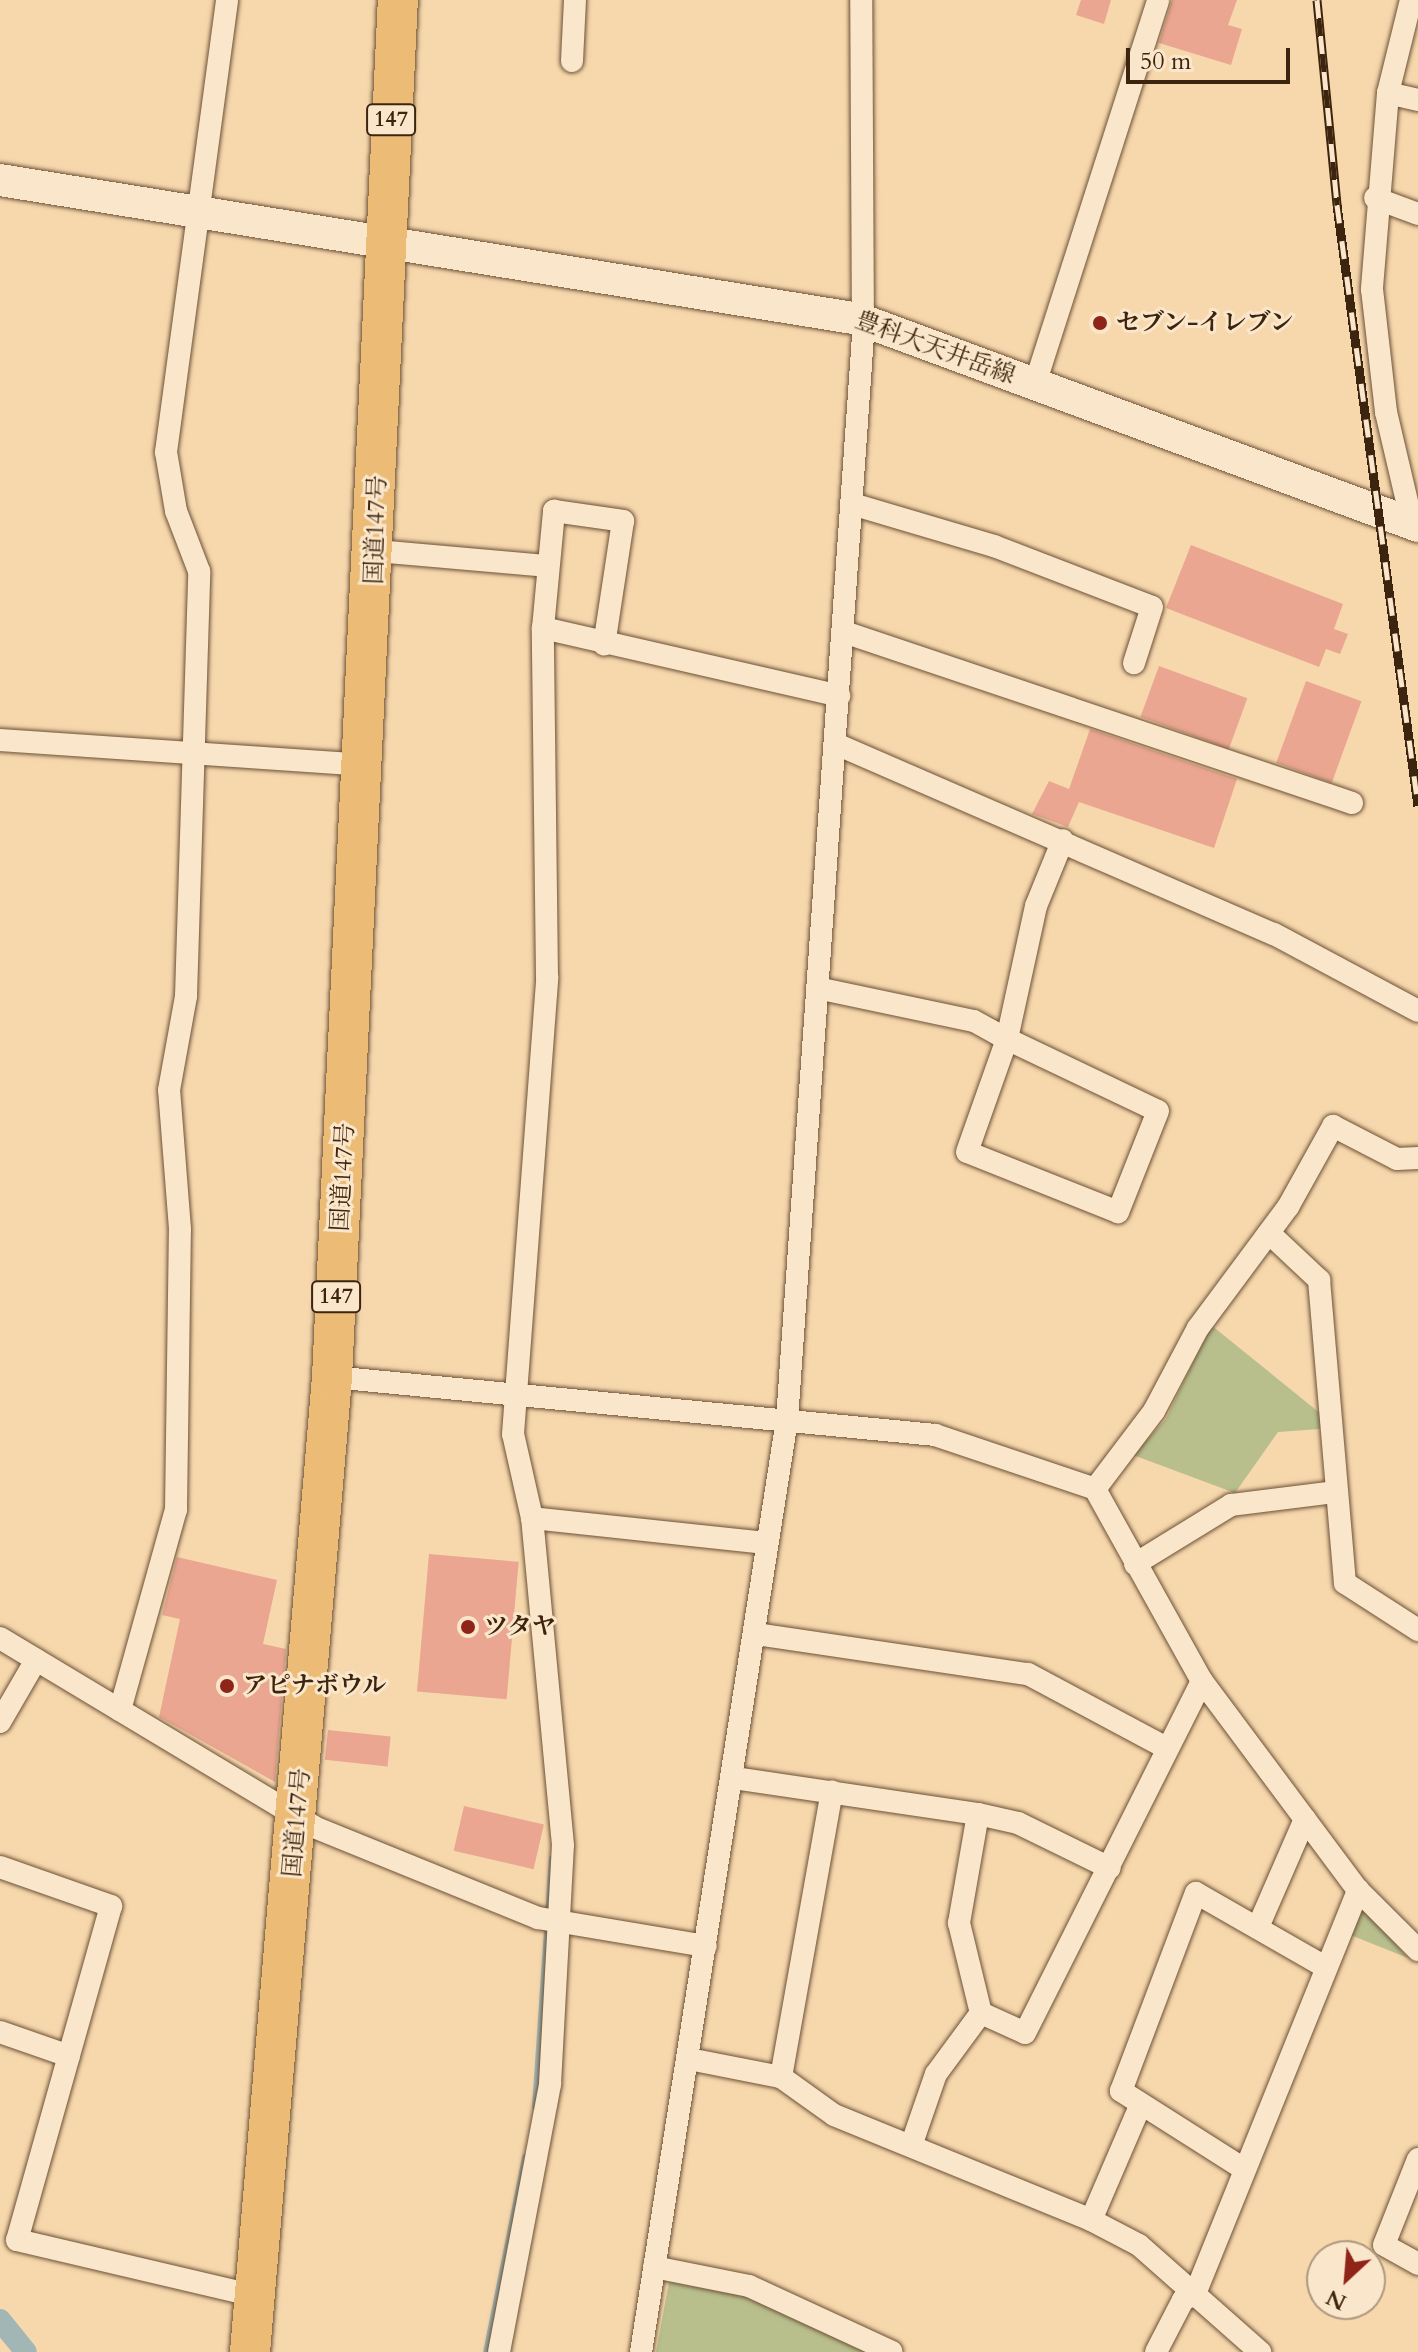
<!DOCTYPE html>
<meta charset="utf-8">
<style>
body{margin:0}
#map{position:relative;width:1418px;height:2352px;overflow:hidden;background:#f7d8ad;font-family:Cardo,"Noto Serif JP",serif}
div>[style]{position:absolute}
.green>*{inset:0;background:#b8bf8d}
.stream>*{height:7px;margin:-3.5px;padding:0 3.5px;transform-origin:3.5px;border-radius:3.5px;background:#a2b7b5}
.canal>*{height:22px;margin:-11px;padding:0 11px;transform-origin:11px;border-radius:11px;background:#a2b7b5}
.building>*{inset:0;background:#eaa691;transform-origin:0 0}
.roads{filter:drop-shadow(0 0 2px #6c5136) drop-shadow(0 0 2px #6c5136)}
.street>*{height:22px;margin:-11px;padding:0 11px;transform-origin:11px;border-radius:11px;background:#fae6ca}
.secondary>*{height:32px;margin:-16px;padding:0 16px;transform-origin:16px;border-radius:16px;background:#fae6ca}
.highway>*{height:40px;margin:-20px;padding:0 20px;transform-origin:20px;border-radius:20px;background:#ecbc76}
.rail>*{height:9px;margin-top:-4.5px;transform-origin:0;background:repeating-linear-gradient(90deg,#fae6ca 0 18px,#3d240e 0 36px);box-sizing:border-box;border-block:2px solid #3d240e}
.dots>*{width:22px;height:22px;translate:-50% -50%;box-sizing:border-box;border:4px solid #fae6ca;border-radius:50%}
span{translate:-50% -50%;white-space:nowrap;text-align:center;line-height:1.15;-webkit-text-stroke:6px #fae6ca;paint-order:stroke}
.shield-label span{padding:2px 6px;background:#fae6ca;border:2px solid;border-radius:6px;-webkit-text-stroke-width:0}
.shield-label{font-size:22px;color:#3d240e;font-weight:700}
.poi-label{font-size:24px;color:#3d240e;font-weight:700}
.left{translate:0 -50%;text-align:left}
.street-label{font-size:24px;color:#3d240e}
.north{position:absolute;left:1306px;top:2240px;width:80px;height:80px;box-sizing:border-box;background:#fae6ca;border:2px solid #ae987f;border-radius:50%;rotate:206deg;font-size:22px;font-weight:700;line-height:32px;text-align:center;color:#3d240e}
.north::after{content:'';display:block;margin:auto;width:28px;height:36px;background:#8f2418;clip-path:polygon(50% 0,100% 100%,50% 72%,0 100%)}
.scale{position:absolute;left:1126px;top:48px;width:164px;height:36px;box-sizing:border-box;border:4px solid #3d240e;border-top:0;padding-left:10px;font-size:24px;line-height:28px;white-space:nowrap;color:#3d240e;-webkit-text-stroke:6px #fae6ca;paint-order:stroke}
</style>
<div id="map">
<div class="green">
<i style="clip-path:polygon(1211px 1325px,1321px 1414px,1320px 1429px,1278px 1432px,1235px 1493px,1133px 1455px,1166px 1419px)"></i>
<i style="clip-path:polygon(1360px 1904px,1408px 1958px,1348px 1934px)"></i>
<i style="clip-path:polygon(669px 2282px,744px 2296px,865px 2352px,656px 2352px)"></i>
</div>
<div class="stream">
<i style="left:535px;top:2106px;width:248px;rotate:-86.1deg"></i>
<i style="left:486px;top:2352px;width:199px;rotate:-78.7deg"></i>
</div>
<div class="canal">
<i style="left:0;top:2320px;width:41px;rotate:50.9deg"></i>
</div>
<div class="building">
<i style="clip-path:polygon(1081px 0,1111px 0,1104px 24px,1076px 15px)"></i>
<i style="clip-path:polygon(1172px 0,1237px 0,1228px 25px,1242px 29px,1231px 65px,1159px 43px)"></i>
<i style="clip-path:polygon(1191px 545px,1343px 604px,1334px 629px,1348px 634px,1340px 654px,1326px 649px,1319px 667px,1166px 608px)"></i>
<i style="left:1159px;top:666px;width:94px;height:54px;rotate:20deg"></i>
<i style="left:1306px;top:681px;width:59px;height:87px;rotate:20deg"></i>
<i style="clip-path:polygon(1090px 729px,1237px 779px,1214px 848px,1079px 802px,1068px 827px,1032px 814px,1049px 781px,1069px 789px)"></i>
<i style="left:429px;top:1554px;width:90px;height:138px;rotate:5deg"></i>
<i style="clip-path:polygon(177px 1557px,277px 1580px,263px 1644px,286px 1649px,275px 1782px,159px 1717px,180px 1619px,162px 1615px)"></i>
<i style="left:328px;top:1730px;width:63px;height:30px;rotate:6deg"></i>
<i style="left:464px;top:1806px;width:82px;height:46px;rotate:13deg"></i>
</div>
<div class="roads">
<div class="street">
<i style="left:1411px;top:0;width:96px;rotate:103.9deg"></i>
<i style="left:1388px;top:93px;width:197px;rotate:94.7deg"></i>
<i style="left:1372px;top:289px;width:124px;rotate:83.5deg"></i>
<i style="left:1386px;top:412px;width:114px;rotate:76.8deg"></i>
<i style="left:572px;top:61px;width:61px;rotate:-87.2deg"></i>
<i style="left:1388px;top:93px;width:31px;rotate:13deg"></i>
<i style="left:1375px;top:198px;width:46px;rotate:20.4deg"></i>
<i style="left:1035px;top:384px;width:403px;rotate:-72.2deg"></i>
<i style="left:852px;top:504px;width:148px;rotate:16.5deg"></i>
<i style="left:994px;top:546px;width:169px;rotate:21.1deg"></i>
<i style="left:1152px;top:607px;width:59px;rotate:107.8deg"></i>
<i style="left:376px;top:551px;width:171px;rotate:5deg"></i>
<i style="left:543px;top:628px;width:304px;rotate:12.9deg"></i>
<i style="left:844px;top:632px;width:536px;rotate:18.6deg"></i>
<i style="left:0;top:740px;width:367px;rotate:3.9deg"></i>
<i style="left:836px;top:744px;width:477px;rotate:23.5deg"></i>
<i style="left:1274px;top:934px;width:163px;rotate:28.1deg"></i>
<i style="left:817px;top:988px;width:160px;rotate:11.9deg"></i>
<i style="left:974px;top:1021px;width:38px;rotate:29deg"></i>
<i style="left:1007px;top:1039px;width:167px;rotate:25.5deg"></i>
<i style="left:1158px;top:1111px;width:109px;rotate:111.6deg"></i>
<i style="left:1118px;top:1212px;width:162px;rotate:-158.3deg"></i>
<i style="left:967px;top:1152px;width:120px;rotate:-70.5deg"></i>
<i style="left:1007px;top:1039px;width:136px;rotate:-77.7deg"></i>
<i style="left:1036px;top:906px;width:71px;rotate:-67.8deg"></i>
<i style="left:1269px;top:1233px;width:69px;rotate:43.2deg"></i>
<i style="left:1319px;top:1280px;width:304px;rotate:85.1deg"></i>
<i style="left:1345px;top:1583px;width:87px;rotate:32.8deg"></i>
<i style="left:332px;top:1377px;width:606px;rotate:5.49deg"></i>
<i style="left:935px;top:1435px;width:169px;rotate:18.6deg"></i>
<i style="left:1095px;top:1489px;width:220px;rotate:60.9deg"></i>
<i style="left:1202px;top:1681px;width:261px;rotate:53.3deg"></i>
<i style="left:1358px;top:1890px;width:85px;rotate:45deg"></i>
<i style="left:1095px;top:1489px;width:98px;rotate:-52.9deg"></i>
<i style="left:1154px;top:1411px;width:94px;rotate:-62.1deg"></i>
<i style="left:1198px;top:1328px;width:151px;rotate:-53.4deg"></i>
<i style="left:1288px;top:1207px;width:93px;rotate:-60.9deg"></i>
<i style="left:1333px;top:1126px;width:72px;rotate:27.3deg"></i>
<i style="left:1397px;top:1159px;width:21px;rotate:-3deg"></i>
<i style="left:532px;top:1518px;width:236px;rotate:6.1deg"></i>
<i style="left:1135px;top:1564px;width:113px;rotate:-31.6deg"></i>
<i style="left:1231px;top:1505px;width:105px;rotate:-7.1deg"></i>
<i style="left:756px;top:1634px;width:275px;rotate:8.4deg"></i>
<i style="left:1028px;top:1674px;width:155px;rotate:28.1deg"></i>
<i style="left:0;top:1638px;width:366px;rotate:31deg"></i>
<i style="left:314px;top:1827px;width:242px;rotate:22.1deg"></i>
<i style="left:538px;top:1918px;width:170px;rotate:9.5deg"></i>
<i style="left:120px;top:1710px;width:208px;rotate:-74.4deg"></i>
<i style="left:176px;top:1510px;width:281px;rotate:-89.2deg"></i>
<i style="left:180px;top:1229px;width:139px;rotate:-94.5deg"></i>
<i style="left:169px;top:1090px;width:96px;rotate:-79.7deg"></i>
<i style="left:186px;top:996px;width:425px;rotate:-88.2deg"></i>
<i style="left:199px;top:571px;width:64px;rotate:-111deg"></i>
<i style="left:176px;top:511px;width:60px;rotate:-99.6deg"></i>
<i style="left:166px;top:452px;width:456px;rotate:-82.3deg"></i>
<i style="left:0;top:1722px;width:72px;rotate:-59.9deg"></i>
<i style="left:734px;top:1778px;width:247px;rotate:8.4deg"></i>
<i style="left:978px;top:1814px;width:41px;rotate:12.7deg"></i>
<i style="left:1018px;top:1823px;width:102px;rotate:26.1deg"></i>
<i style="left:978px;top:1814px;width:111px;rotate:99.9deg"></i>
<i style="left:959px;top:1923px;width:93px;rotate:76.3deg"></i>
<i style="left:0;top:1867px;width:118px;rotate:19.4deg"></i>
<i style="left:111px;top:1906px;width:347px;rotate:105.7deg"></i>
<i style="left:17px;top:2240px;width:244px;rotate:13.2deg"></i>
<i style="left:1258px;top:1927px;width:118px;rotate:-66.5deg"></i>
<i style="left:0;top:2032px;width:73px;rotate:19.2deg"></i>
<i style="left:689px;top:2059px;width:94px;rotate:11.1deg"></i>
<i style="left:781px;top:2077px;width:65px;rotate:35.6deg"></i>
<i style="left:834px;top:2115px;width:278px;rotate:22.2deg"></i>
<i style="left:1091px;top:2220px;width:54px;rotate:27.5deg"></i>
<i style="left:1139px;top:2245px;width:162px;rotate:41.5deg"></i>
<i style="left:781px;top:2077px;width:290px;rotate:-79.9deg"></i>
<i style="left:911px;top:2146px;width:76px;rotate:-70.9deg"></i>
<i style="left:936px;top:2074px;width:76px;rotate:-53.6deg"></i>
<i style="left:981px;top:2013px;width:48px;rotate:24.4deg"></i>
<i style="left:1025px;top:2033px;width:394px;rotate:-63.3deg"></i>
<i style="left:1418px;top:2159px;width:92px;rotate:111.6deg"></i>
<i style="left:1384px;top:2245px;width:39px;rotate:29deg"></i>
<i style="left:1244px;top:2169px;width:146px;rotate:-147.6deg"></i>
<i style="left:1121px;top:2091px;width:212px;rotate:-69.3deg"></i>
<i style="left:1196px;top:1893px;width:149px;rotate:29.8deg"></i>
<i style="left:1091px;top:2220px;width:126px;rotate:-66.7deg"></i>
<i style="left:654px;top:2267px;width:97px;rotate:11.3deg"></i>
<i style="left:749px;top:2286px;width:157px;rotate:24.8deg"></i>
<i style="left:499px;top:2352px;width:273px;rotate:-79.2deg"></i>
<i style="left:550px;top:2084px;width:239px;rotate:-86.9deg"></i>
<i style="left:563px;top:1845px;width:328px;rotate:-95.4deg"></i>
<i style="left:532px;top:1518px;width:86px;rotate:-102.7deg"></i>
<i style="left:513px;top:1434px;width:458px;rotate:-85.7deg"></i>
<i style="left:547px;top:977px;width:349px;rotate:-90.7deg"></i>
<i style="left:543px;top:628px;width:118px;rotate:-84.6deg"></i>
<i style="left:554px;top:511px;width:70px;rotate:8.2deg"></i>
<i style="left:623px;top:521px;width:125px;rotate:98.7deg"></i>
<i style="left:641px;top:2352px;width:943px;rotate:-81.1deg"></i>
<i style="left:787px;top:1420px;width:1087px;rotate:-85.99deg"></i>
<i style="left:863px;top:336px;width:336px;rotate:-90.3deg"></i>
<i style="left:1156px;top:2352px;width:59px;rotate:-62.6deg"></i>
<i style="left:1183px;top:2300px;width:13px;rotate:-27deg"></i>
<i style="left:1195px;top:2294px;width:436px;rotate:-68deg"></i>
</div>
<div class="secondary">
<i style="left:0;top:180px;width:870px;rotate:9.19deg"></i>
<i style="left:859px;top:319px;width:596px;rotate:20.32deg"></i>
</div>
<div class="highway">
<i style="left:250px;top:2352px;width:978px;rotate:-85.19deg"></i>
<i style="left:332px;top:1377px;width:1379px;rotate:-87.26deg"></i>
</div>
</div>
<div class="rail">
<i style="left:1317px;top:0;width:206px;rotate:84.4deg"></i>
<i style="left:1337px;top:205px;width:606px;rotate:82.32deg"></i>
</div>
<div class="dots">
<i style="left:1100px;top:323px;background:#8f2418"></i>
<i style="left:468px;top:1627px;background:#8f2418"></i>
<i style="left:227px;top:1686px;background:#8f2418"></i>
</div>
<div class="shield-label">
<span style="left:391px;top:120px">147</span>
<span style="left:336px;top:1297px">147</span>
</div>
<div class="poi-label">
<span class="left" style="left:1116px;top:323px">セブン-イレブン</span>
<span class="left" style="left:484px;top:1627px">ツタヤ</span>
<span class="left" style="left:243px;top:1686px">アピナボウル</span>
</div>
<div class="street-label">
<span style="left:935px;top:348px;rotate:20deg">豊科大天井岳線</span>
<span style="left:376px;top:530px;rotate:-88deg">国道147号</span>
<span style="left:343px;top:1177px;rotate:-87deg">国道147号</span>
<span style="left:297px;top:1823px;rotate:-85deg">国道147号</span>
</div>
<div class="north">N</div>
<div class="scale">50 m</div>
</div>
